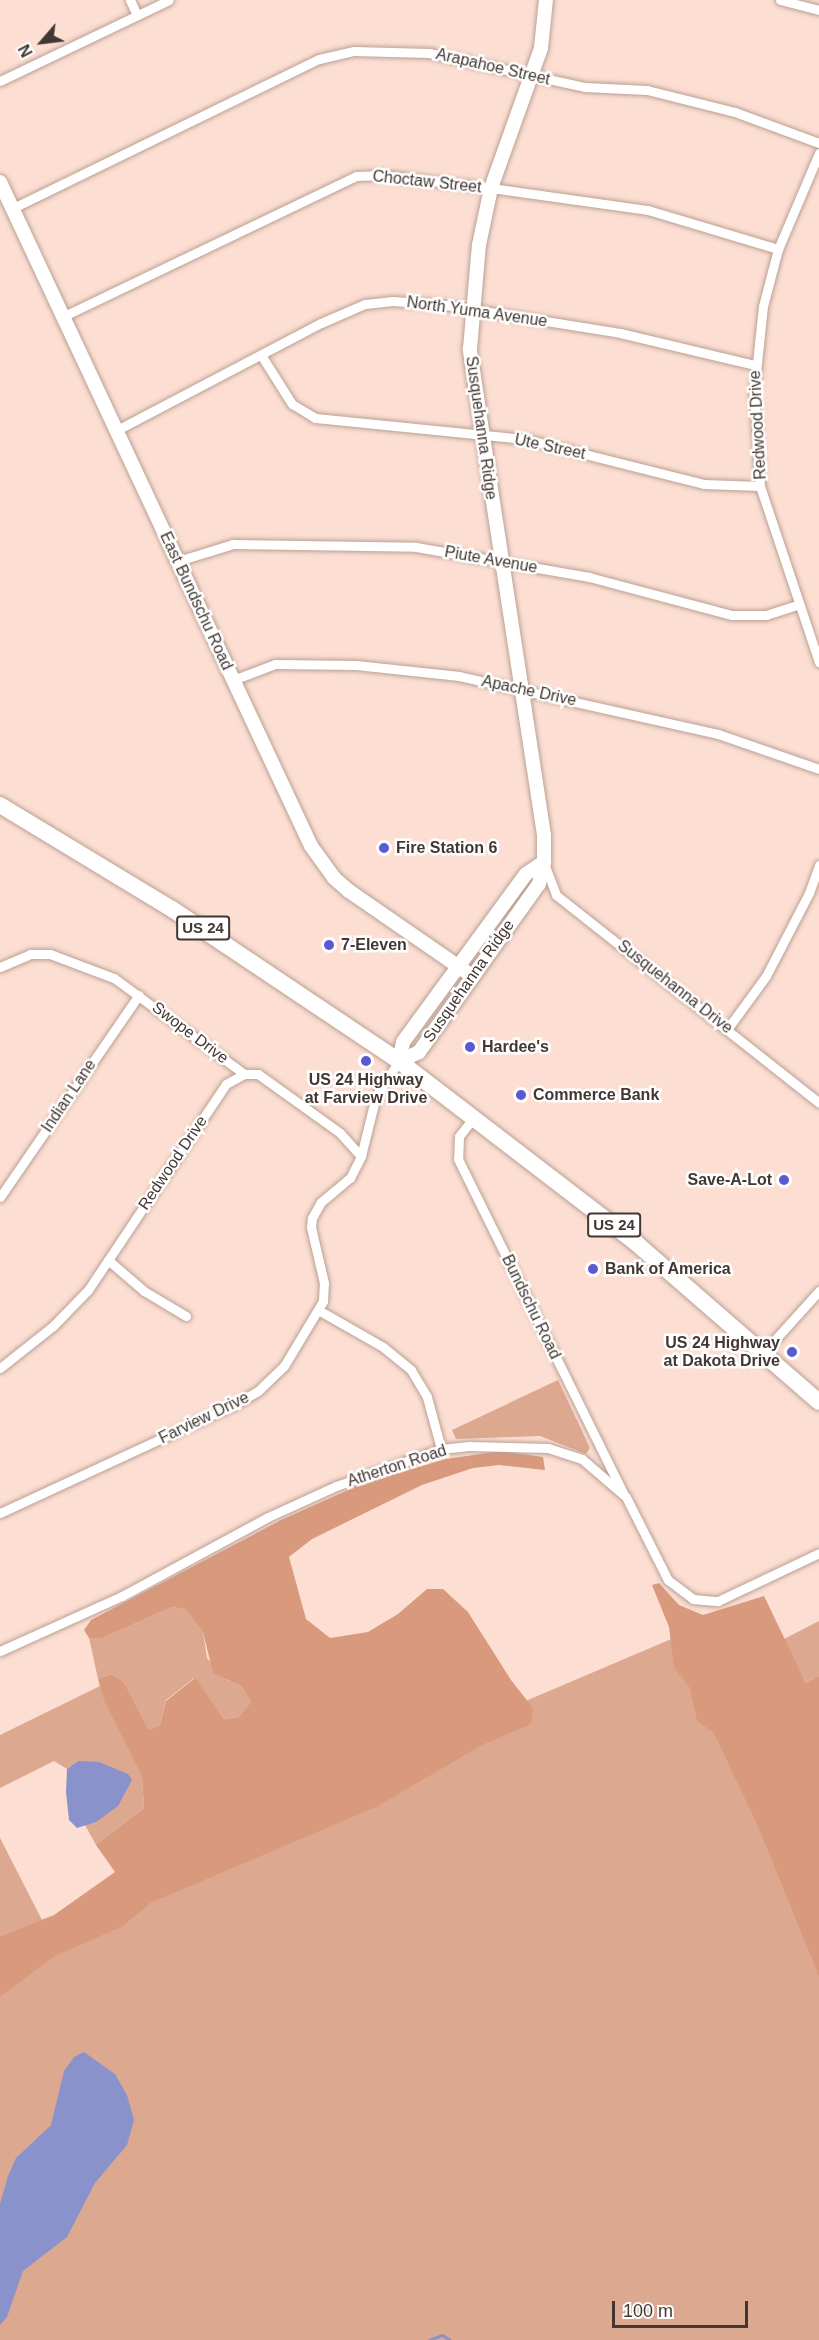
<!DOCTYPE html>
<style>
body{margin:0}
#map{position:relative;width:819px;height:2340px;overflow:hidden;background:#fcded2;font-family:Arial,sans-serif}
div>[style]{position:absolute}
.green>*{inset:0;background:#dda890}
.forest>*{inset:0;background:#d8997d}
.water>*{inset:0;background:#8a92cb}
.stream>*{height:3px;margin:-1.5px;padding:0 1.5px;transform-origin:1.5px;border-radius:1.5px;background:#8a92cb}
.roads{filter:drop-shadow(0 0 2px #bba094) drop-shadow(0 0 2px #bba094)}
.street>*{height:9px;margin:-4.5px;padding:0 4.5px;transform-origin:4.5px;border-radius:4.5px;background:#fff}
.secondary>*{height:14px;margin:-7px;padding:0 7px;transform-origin:7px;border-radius:7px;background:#fff}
.highway>*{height:16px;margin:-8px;padding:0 8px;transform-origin:8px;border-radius:8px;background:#fff}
.dots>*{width:16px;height:16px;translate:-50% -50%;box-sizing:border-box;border:3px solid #fff;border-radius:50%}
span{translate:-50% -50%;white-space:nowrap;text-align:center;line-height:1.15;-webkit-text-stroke:5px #fff;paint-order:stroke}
.shield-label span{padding:2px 4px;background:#fff;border:2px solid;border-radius:4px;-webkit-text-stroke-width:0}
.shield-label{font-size:15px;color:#423732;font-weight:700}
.street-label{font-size:16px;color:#423732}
.poi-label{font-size:16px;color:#423732;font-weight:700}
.left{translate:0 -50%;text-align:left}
.right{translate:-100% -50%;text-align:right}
.north{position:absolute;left:12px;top:12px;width:60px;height:60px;-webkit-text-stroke:4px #fff;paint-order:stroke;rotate:242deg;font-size:16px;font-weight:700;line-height:24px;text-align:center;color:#423732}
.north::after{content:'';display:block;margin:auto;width:21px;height:27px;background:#423732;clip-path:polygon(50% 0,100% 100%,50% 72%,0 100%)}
.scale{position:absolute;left:612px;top:2301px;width:136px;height:27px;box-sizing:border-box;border:3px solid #423732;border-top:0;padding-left:8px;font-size:18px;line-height:21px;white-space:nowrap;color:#423732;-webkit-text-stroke:4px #fff;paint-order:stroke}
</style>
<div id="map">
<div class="green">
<i style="clip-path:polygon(558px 1380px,590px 1448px,586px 1454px,540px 1436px,456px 1439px,452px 1430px)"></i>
<i style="clip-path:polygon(172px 1607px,185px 1609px,203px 1632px,207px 1658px,225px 1679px,242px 1687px,251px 1702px,239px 1717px,224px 1719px,194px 1678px,166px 1700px,160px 1725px,149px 1730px,124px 1682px,111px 1674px,98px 1679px,89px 1638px,102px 1638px)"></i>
<i style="clip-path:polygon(819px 1621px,819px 1676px,806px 1683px,784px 1639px)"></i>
<i style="clip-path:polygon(676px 1637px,819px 1932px,819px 2340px,0 2340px,0 1964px,262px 1813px)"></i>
<i style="clip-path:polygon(100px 1686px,104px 1702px,142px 1777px,144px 1808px,96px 1845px,85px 1825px,96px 1822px,78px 1761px,67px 1769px,54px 1761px,0 1788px,0 1735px)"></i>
<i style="clip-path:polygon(0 1838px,42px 1920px,0 1936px)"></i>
</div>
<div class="forest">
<i style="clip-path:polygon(501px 1451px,543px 1457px,545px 1470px,499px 1465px,473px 1468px,422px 1485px,312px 1539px,289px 1557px,306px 1619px,330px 1638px,368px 1632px,398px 1614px,427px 1589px,443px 1589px,468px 1612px,511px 1680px,533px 1708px,531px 1724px,482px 1745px,376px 1807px,150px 1903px,123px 1926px,53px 1957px,0 1997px,0 1936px,54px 1915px,115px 1872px,96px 1845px,144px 1808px,142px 1777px,104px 1702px,98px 1679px,111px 1674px,124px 1682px,149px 1730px,160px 1725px,166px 1701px,195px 1678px,224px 1719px,239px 1717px,251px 1702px,242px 1687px,213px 1673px,203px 1632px,185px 1609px,172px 1607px,102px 1638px,89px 1638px,84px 1630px,91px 1620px,281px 1520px,366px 1482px,446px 1459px)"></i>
<i style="clip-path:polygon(659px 1583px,679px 1605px,703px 1615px,764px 1596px,806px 1683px,819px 1676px,819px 1976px,757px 1824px,714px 1733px,697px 1721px,690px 1688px,674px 1667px,669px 1627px,652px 1585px)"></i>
</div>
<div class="water">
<i style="clip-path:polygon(78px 1761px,99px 1762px,128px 1774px,132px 1780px,118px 1806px,96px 1822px,77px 1828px,69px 1820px,66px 1792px,67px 1769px)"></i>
<i style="clip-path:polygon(84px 2052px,115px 2074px,127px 2095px,134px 2120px,127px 2145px,95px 2183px,67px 2237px,23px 2271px,7px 2317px,0 2325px,0 2204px,8px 2176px,16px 2158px,51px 2125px,64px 2071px,74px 2057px)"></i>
</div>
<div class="stream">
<i style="left:429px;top:2340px;width:14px;rotate:-21deg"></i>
<i style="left:442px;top:2335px;width:9px;rotate:32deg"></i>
</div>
<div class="roads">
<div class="street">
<i style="left:130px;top:0;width:17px;rotate:65deg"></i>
<i style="left:780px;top:0;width:40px;rotate:14.4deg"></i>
<i style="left:0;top:81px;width:187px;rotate:-25.6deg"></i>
<i style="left:819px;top:153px;width:104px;rotate:113.1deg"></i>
<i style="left:778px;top:249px;width:59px;rotate:104.7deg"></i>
<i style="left:763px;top:306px;width:85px;rotate:96deg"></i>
<i style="left:754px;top:391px;width:95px;rotate:86.4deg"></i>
<i style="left:760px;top:486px;width:186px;rotate:71.5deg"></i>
<i style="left:13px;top:208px;width:340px;rotate:-26deg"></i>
<i style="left:319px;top:59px;width:36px;rotate:-13deg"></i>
<i style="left:354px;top:51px;width:75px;rotate:1.5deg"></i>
<i style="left:429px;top:53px;width:160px;rotate:12.3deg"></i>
<i style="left:585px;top:87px;width:62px;rotate:2.8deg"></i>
<i style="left:647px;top:90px;width:91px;rotate:14deg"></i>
<i style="left:735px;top:112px;width:90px;rotate:20.3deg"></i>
<i style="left:64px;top:316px;width:324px;rotate:-25.6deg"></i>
<i style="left:356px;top:176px;width:26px;rotate:-2deg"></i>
<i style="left:382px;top:175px;width:110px;rotate:6.8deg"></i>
<i style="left:491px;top:188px;width:159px;rotate:8deg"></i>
<i style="left:648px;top:210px;width:136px;rotate:16.7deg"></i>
<i style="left:261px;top:355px;width:58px;rotate:57.7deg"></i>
<i style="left:292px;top:404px;width:27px;rotate:31deg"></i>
<i style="left:315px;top:418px;width:211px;rotate:5.7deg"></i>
<i style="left:525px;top:439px;width:185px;rotate:14.1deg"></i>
<i style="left:704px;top:484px;width:56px;rotate:2deg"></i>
<i style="left:117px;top:430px;width:230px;rotate:-27.7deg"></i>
<i style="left:321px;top:323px;width:48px;rotate:-23.4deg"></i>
<i style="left:365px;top:304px;width:28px;rotate:-6deg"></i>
<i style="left:393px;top:301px;width:53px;rotate:4.3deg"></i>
<i style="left:446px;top:305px;width:176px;rotate:9.1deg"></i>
<i style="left:620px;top:333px;width:138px;rotate:13.4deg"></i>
<i style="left:178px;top:561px;width:58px;rotate:-17.2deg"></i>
<i style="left:233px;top:544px;width:183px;rotate:0.9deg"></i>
<i style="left:416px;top:547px;width:176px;rotate:9.8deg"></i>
<i style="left:589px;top:577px;width:148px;rotate:14.9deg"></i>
<i style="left:732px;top:615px;width:34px"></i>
<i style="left:766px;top:615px;width:35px;rotate:-18deg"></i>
<i style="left:233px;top:680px;width:45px;rotate:-20.9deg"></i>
<i style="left:275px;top:664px;width:81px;rotate:0.7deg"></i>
<i style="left:356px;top:665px;width:104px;rotate:6.1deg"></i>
<i style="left:459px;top:676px;width:265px;rotate:12.6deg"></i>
<i style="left:718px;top:734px;width:107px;rotate:19.1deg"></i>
<i style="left:545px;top:866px;width:31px;rotate:69deg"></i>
<i style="left:556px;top:895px;width:335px;rotate:38.3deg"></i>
<i style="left:0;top:967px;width:33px;rotate:-23deg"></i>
<i style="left:30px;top:954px;width:20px"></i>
<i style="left:50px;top:954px;width:68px;rotate:20.6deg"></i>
<i style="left:114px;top:978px;width:162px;rotate:36.4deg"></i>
<i style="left:244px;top:1074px;width:14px"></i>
<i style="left:258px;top:1074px;width:101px;rotate:35.7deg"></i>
<i style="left:340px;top:1133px;width:31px;rotate:48deg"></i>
<i style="left:728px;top:1028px;width:64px;rotate:-53.8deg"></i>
<i style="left:766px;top:976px;width:93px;rotate:-62.6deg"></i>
<i style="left:809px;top:893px;width:30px;rotate:-70deg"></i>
<i style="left:474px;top:1117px;width:24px;rotate:128deg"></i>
<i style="left:459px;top:1136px;width:23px;rotate:92deg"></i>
<i style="left:458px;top:1159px;width:373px;rotate:63.7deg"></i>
<i style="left:0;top:1197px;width:245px;rotate:-55.5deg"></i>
<i style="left:108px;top:1260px;width:48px;rotate:40.7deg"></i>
<i style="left:144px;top:1291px;width:49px;rotate:30.8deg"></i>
<i style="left:320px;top:1311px;width:73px;rotate:29.7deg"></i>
<i style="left:383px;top:1347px;width:36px;rotate:39deg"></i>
<i style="left:411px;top:1370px;width:31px;rotate:59deg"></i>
<i style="left:427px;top:1397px;width:54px;rotate:74.9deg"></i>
<i style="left:763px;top:1353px;width:84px;rotate:-47.9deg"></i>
<i style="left:0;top:1368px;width:68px;rotate:-38.4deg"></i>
<i style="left:53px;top:1326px;width:50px;rotate:-45.8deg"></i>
<i style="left:88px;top:1290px;width:248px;rotate:-56.2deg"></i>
<i style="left:226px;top:1084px;width:21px;rotate:-29deg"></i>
<i style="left:0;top:1513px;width:255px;rotate:-24.8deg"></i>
<i style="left:232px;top:1406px;width:30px;rotate:-30deg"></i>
<i style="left:258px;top:1391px;width:36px;rotate:-44deg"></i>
<i style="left:284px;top:1366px;width:76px;rotate:-59deg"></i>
<i style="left:323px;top:1301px;width:18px;rotate:-87deg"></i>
<i style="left:324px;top:1283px;width:57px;rotate:-103.1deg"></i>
<i style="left:311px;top:1227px;width:9px;rotate:-84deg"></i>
<i style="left:312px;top:1218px;width:18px;rotate:-61deg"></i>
<i style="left:321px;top:1202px;width:38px;rotate:-40deg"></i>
<i style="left:350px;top:1178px;width:25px;rotate:-63deg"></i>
<i style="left:361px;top:1156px;width:62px;rotate:-76deg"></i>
<i style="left:376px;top:1096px;width:42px;rotate:-56.7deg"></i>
<i style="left:0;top:1651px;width:134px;rotate:-24.3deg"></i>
<i style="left:122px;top:1596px;width:166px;rotate:-28.4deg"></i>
<i style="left:268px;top:1517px;width:75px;rotate:-24.5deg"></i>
<i style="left:336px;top:1486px;width:111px;rotate:-19.4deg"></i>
<i style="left:441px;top:1449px;width:28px;rotate:-6deg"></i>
<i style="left:469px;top:1446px;width:79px;rotate:1.5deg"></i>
<i style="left:548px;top:1448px;width:36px;rotate:18deg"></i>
<i style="left:582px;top:1459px;width:58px;rotate:40.8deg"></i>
<i style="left:626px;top:1497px;width:93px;rotate:63.2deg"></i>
<i style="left:668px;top:1580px;width:31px;rotate:37deg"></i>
<i style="left:693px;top:1599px;width:25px;rotate:5deg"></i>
<i style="left:718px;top:1601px;width:112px;rotate:-25.4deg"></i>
</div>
<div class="secondary">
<i style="left:0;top:182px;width:733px;rotate:64.9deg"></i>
<i style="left:311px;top:846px;width:39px;rotate:54deg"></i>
<i style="left:334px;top:878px;width:20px;rotate:41deg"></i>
<i style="left:349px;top:891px;width:150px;rotate:34.6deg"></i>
<i style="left:399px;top:1061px;width:22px;rotate:-24deg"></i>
<i style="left:419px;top:1052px;width:206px;rotate:-54.5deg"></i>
<i style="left:539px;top:884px;width:23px;rotate:-77deg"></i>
<i style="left:544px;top:862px;width:27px;rotate:-90deg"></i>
<i style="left:544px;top:835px;width:492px;rotate:-98.7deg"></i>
<i style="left:470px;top:349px;width:104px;rotate:-85.1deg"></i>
<i style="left:479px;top:245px;width:58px;rotate:-78.1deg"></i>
<i style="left:491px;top:188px;width:149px;rotate:-70.3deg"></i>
<i style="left:541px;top:48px;width:48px;rotate:-84.1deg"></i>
<i style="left:399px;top:1061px;width:19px;rotate:-78deg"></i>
<i style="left:403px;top:1042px;width:208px;rotate:-53.8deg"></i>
<i style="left:526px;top:874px;width:22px;rotate:-34deg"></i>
</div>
<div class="highway">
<i style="left:0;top:805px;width:201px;rotate:31.2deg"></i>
<i style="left:172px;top:909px;width:273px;rotate:33.8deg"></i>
<i style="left:399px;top:1061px;width:299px;rotate:37.5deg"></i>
<i style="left:636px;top:1243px;width:242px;rotate:41deg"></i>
</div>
</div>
<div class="dots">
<i style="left:384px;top:848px;background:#595ad1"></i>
<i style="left:329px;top:945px;background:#595ad1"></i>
<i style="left:470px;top:1047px;background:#595ad1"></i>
<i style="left:366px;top:1061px;background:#595ad1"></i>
<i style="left:521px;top:1095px;background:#595ad1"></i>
<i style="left:784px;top:1180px;background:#595ad1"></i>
<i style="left:593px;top:1269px;background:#595ad1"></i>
<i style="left:792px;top:1352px;background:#595ad1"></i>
</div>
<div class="shield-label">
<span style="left:203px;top:928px">US 24</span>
<span style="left:614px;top:1225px">US 24</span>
</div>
<div class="street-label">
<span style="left:493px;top:67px;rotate:13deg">Arapahoe Street</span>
<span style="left:427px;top:182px;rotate:6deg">Choctaw Street</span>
<span style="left:477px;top:312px;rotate:8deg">North Yuma Avenue</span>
<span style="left:758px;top:425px;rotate:-93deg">Redwood Drive</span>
<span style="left:481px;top:428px;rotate:82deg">Susquehanna Ridge</span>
<span style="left:550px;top:447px;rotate:12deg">Ute Street</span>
<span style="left:491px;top:560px;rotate:10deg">Piute Avenue</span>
<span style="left:196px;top:601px;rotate:65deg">East Bundschu Road</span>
<span style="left:529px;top:691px;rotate:12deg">Apache Drive</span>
<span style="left:469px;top:981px;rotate:-55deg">Susquehanna Ridge</span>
<span style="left:675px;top:987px;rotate:38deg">Susquehanna Drive</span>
<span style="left:190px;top:1033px;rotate:37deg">Swope Drive</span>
<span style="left:69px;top:1096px;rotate:-56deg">Indian Lane</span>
<span style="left:173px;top:1163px;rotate:-56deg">Redwood Drive</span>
<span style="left:531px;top:1307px;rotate:64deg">Bundschu Road</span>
<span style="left:204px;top:1418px;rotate:-26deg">Farview Drive</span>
<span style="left:397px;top:1466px;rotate:-18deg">Atherton Road</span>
</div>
<div class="poi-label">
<span class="left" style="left:396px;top:848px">Fire Station 6</span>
<span class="left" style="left:341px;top:945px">7-Eleven</span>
<span class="left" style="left:482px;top:1047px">Hardee's</span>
<span style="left:366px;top:1089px">US 24 Highway<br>at Farview Drive</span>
<span class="left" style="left:533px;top:1095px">Commerce Bank</span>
<span class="right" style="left:772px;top:1180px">Save-A-Lot</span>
<span class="left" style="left:605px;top:1269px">Bank of America</span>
<span class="right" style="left:780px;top:1352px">US 24 Highway<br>at Dakota Drive</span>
</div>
<div class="north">N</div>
<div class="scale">100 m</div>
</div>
